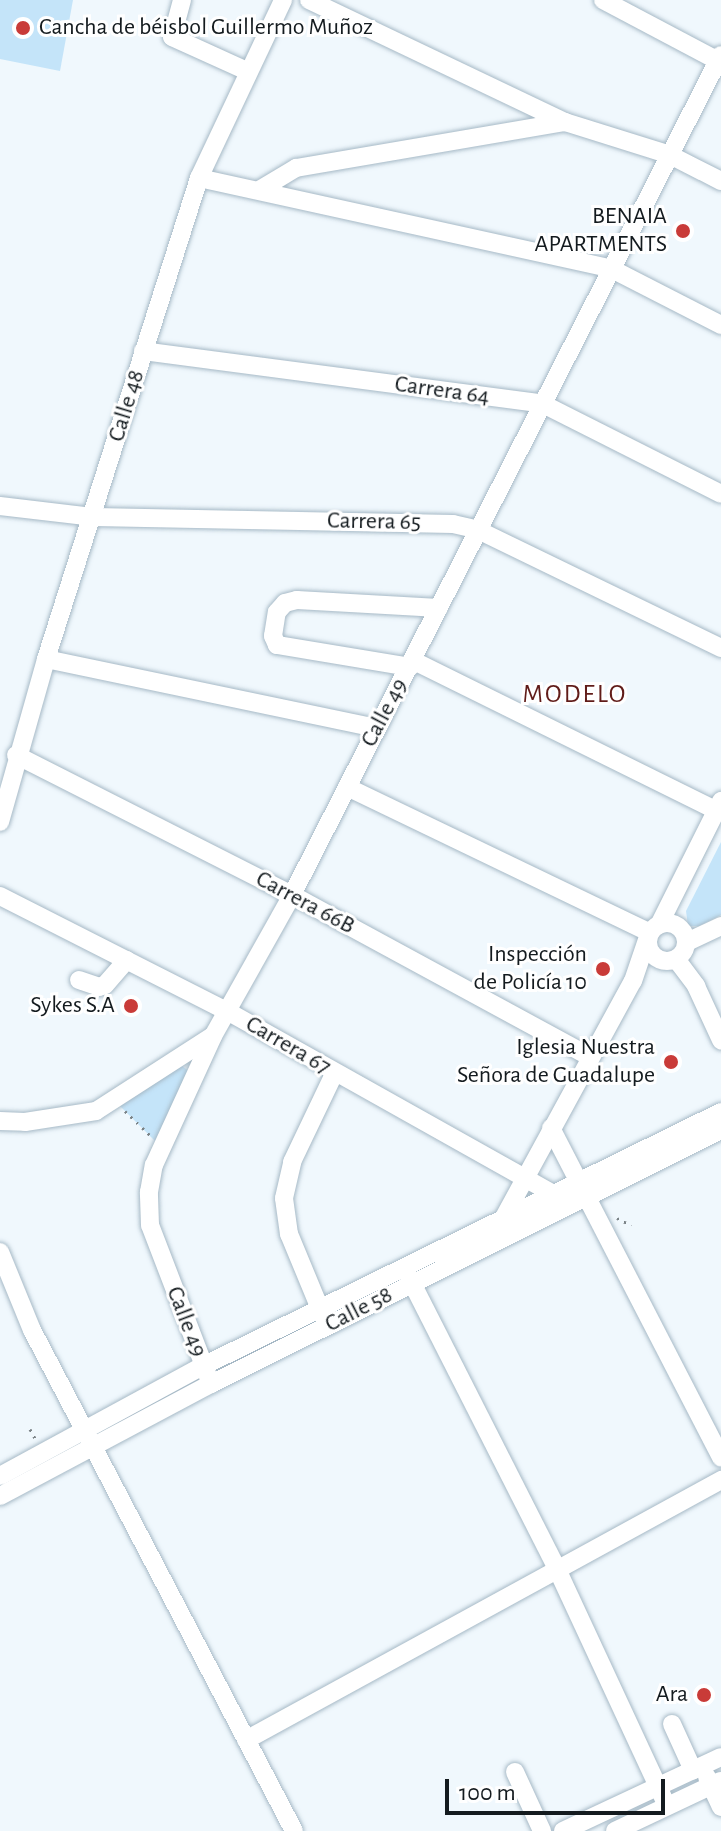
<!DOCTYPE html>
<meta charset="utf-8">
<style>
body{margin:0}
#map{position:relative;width:721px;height:1831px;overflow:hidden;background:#f0f8fd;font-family:"Alegreya Sans",sans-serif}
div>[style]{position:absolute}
.green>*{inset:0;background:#c4e4f9}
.path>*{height:3px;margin-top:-1.5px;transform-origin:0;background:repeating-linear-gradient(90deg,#7b8387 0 2px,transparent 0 8px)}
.roads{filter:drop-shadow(0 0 2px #a6b9c6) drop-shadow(0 0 2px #a6b9c6)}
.minor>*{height:18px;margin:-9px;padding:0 9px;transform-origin:9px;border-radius:9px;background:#fff}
.minor>.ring{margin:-9px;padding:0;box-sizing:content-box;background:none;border:18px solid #fff;border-radius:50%}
.dots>*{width:22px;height:22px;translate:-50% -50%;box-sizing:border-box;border:4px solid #fff;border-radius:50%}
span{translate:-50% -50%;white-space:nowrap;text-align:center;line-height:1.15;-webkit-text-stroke:6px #fff;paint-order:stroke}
.poi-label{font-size:24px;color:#141b1f}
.left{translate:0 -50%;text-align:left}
.right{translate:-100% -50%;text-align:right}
.street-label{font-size:24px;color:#141b1f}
.neighbourhood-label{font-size:26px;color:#601c19;letter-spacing:2px}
.scale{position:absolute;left:445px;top:1779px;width:220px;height:36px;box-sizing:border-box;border:4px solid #141b1f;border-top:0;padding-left:10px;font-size:24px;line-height:28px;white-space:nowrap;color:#141b1f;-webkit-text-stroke:6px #fff;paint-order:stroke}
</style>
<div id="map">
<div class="green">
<i style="clip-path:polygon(0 0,73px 0,60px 71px,0 59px)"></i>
<i style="clip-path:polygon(721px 842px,721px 915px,699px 926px,688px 926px,686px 911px)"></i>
<i style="clip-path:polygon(182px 1066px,190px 1072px,156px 1142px,120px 1106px)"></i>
</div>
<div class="path">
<i style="left:125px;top:1111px;width:36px;rotate:44deg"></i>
<i style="left:617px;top:1218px;width:16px;rotate:27deg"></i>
<i style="left:30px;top:1429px;width:13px;rotate:61deg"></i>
</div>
<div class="roads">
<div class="minor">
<i style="left:182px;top:0;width:38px;rotate:105deg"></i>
<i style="left:172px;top:37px;width:82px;rotate:24.4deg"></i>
<i style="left:309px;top:0;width:284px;rotate:25.5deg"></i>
<i style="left:603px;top:0;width:130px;rotate:27.9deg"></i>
<i style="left:199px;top:178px;width:423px;rotate:12.4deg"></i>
<i style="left:612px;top:269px;width:123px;rotate:27.2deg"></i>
<i style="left:261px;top:189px;width:41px;rotate:-31deg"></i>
<i style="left:296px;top:168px;width:273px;rotate:-9.7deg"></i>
<i style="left:565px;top:122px;width:110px;rotate:17.4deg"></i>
<i style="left:670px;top:155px;width:57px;rotate:27deg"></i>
<i style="left:143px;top:351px;width:403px;rotate:7.5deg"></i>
<i style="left:543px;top:404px;width:199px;rotate:26.8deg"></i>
<i style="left:0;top:506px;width:95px;rotate:6.7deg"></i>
<i style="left:94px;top:517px;width:359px;rotate:1.1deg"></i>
<i style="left:453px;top:524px;width:26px;rotate:13deg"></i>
<i style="left:478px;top:530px;width:270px;rotate:25.9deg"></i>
<i style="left:46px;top:659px;width:338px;rotate:11.8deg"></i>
<i style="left:412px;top:660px;width:339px;rotate:26.3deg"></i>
<i style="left:410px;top:667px;width:135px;rotate:-170.6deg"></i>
<i style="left:277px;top:645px;width:10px;rotate:-114deg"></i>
<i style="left:273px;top:636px;width:24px;rotate:-81deg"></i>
<i style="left:277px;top:612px;width:12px;rotate:-48deg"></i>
<i style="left:285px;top:603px;width:12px;rotate:-14deg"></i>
<i style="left:297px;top:600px;width:142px;rotate:3.2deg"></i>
<i style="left:16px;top:755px;width:309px;rotate:26.9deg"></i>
<i style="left:292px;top:895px;width:339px;rotate:28.5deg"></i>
<i style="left:347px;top:787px;width:336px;rotate:25.7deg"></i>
<i style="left:0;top:822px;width:169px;rotate:-74.2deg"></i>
<i style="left:46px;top:659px;width:505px;rotate:-72.35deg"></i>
<i style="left:199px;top:178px;width:197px;rotate:-64.7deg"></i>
<i style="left:0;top:896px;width:254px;rotate:26.9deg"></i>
<i style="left:227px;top:1011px;width:381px;rotate:29.3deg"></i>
<i class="ring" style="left:648px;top:923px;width:20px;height:20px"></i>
<i style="left:659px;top:925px;width:139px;rotate:-63.4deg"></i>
<i style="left:687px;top:942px;width:38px;rotate:-25deg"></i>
<i style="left:676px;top:959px;width:34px;rotate:53deg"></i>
<i style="left:696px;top:986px;width:60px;rotate:65.2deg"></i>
<i style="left:79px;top:980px;width:21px;rotate:19deg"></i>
<i style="left:99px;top:987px;width:6px;rotate:-18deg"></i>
<i style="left:105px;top:985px;width:33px;rotate:-49deg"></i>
<i style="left:0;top:1121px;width:25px;rotate:2deg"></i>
<i style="left:25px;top:1122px;width:72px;rotate:-8.8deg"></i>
<i style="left:96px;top:1111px;width:137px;rotate:-32.8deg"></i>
<i style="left:551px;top:1128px;width:371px;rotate:62.7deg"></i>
<i style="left:503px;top:1219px;width:271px;rotate:-61.4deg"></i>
<i style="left:633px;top:981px;width:46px;rotate:-71.2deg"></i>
<i style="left:0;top:1252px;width:84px;rotate:67.7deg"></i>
<i style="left:32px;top:1330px;width:565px;rotate:62.39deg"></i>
<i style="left:407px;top:1273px;width:332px;rotate:63.1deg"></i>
<i style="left:557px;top:1569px;width:261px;rotate:65.1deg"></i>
<i style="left:323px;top:1316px;width:89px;rotate:-112.5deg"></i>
<i style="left:289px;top:1234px;width:36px;rotate:-98deg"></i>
<i style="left:284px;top:1198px;width:37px;rotate:-77deg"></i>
<i style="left:292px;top:1162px;width:98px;rotate:-64.5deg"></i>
<i style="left:211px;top:1384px;width:170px;rotate:-111deg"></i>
<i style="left:150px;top:1225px;width:33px;rotate:-92deg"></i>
<i style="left:149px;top:1192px;width:27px;rotate:-80deg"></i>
<i style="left:154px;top:1165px;width:142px;rotate:-65.4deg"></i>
<i style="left:213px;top:1036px;width:162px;rotate:-60.7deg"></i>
<i style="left:292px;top:895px;width:943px;rotate:-62.95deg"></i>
<i style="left:0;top:1476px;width:231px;rotate:-28.5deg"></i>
<i style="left:203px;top:1366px;width:577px;rotate:-26.12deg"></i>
<i style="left:0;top:1496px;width:239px;rotate:-28deg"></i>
<i style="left:211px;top:1384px;width:570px;rotate:-26.48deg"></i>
<i style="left:672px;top:1724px;width:51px;rotate:65.5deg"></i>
<i style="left:246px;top:1740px;width:542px;rotate:-28.69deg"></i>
<i style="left:515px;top:1772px;width:65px;rotate:65.4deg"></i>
<i style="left:707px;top:1777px;width:33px;rotate:65deg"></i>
<i style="left:563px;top:1831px;width:174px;rotate:-25.1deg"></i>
<i style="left:615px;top:1831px;width:117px;rotate:-25.3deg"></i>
</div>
</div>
<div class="dots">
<i style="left:23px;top:28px;background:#c93b38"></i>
<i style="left:683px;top:231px;background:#c93b38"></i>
<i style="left:603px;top:969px;background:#c93b38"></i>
<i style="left:131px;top:1006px;background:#c93b38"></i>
<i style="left:671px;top:1062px;background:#c93b38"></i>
<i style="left:704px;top:1695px;background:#c93b38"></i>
</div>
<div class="poi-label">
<span class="left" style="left:39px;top:28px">Cancha de béisbol Guillermo Muñoz</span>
<span class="right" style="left:667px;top:231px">BENAIA<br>APARTMENTS</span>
<span class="right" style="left:587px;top:969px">Inspección<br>de Policía 10</span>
<span class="right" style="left:115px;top:1006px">Sykes S.A</span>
<span class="right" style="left:655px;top:1062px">Iglesia Nuestra<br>Señora de Guadalupe</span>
<span class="right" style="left:688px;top:1695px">Ara</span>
</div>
<div class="street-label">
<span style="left:442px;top:391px;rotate:8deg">Carrera 64</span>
<span style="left:127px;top:406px;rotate:-73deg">Calle 48</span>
<span style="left:374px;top:522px;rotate:1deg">Carrera 65</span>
<span style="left:385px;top:713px;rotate:-62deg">Calle 49</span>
<span style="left:305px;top:903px;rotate:28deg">Carrera 66B</span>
<span style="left:288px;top:1046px;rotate:30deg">Carrera 67</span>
<span style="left:359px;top:1310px;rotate:-27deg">Calle 58</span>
<span style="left:186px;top:1322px;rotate:69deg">Calle 49</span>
</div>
<div class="neighbourhood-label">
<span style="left:575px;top:695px">MODELO</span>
</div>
<div class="scale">100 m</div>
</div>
